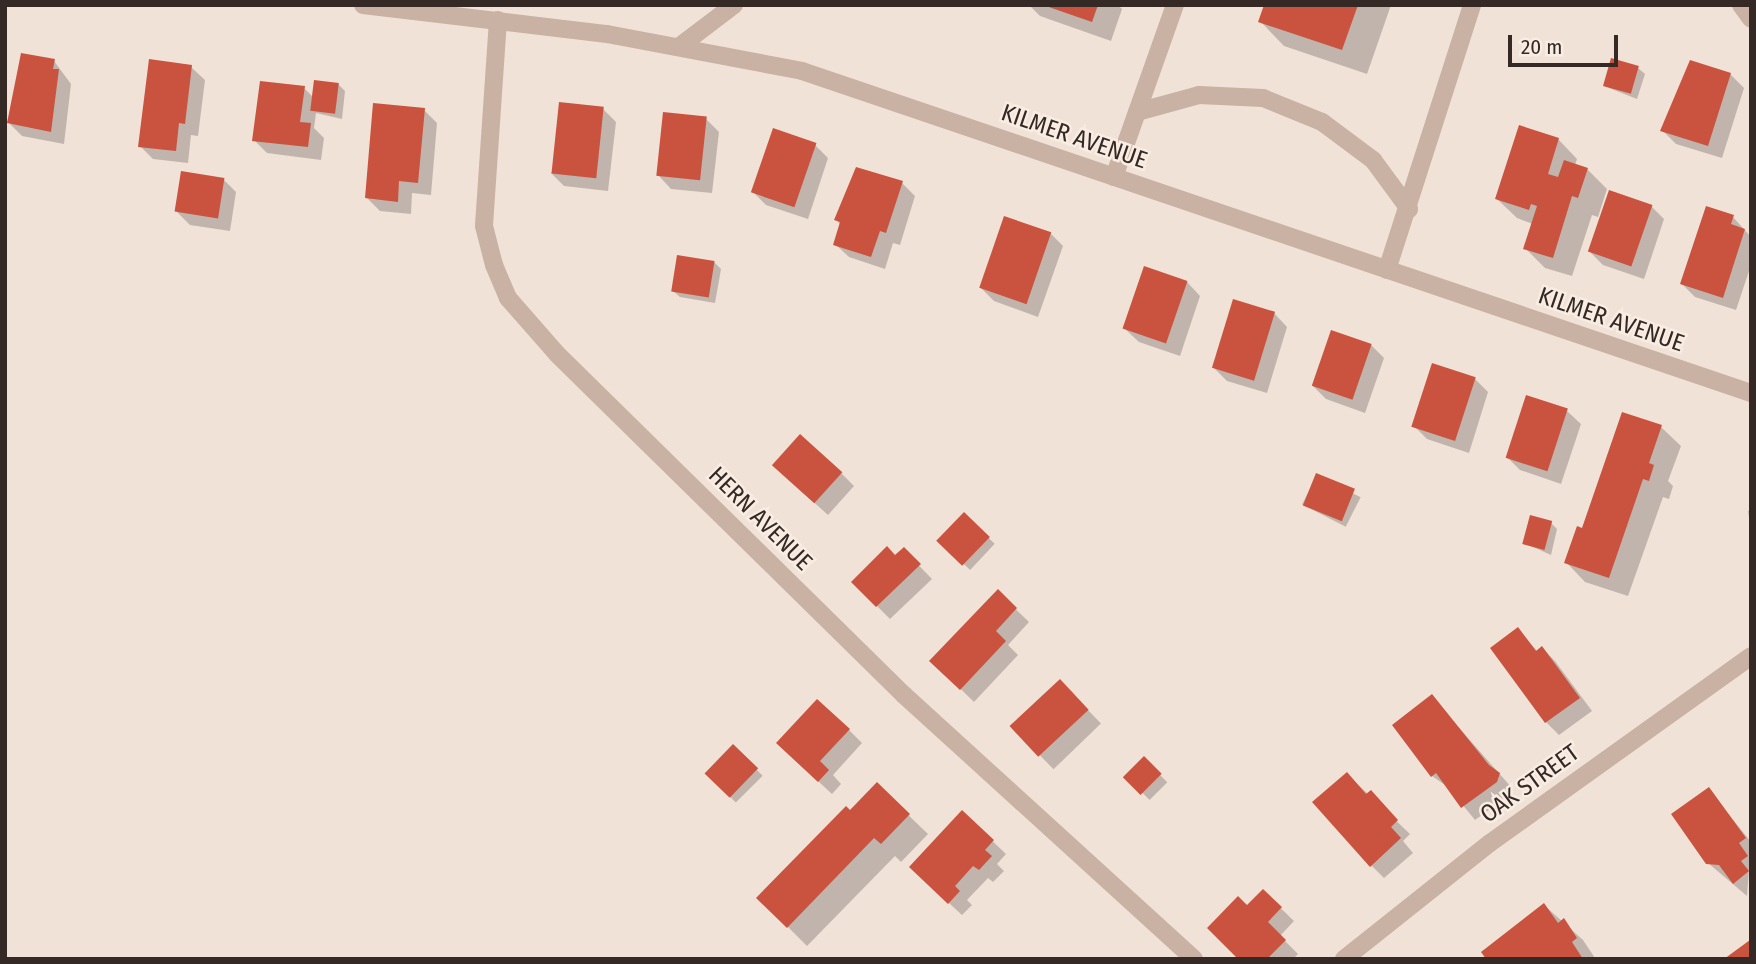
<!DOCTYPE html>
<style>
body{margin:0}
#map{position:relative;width:1756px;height:964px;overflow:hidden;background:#f1e2d7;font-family:"Fira Sans Condensed",sans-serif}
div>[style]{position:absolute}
.shadow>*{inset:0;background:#0003;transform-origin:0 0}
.building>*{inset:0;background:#c9533e;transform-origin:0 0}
.service>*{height:18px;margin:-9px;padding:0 9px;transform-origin:9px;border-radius:9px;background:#c9b1a3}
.minor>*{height:18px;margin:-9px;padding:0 9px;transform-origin:9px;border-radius:9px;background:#c9b1a3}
.tertiary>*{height:18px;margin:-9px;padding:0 9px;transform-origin:9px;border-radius:9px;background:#c9b1a3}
span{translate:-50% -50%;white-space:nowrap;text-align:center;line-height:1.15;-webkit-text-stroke:5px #f9ede3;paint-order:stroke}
.street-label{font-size:24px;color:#342925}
.frame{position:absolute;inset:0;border:7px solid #342925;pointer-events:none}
.scale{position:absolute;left:1508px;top:35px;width:110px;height:32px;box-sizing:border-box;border:4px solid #342925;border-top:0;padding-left:9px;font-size:21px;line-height:24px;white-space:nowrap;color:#342925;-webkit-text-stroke:5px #f9ede3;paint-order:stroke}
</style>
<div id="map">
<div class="shadow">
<i style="clip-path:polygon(1029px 5px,1118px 5px,1122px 9px,1111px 41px,1040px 16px)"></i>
<i style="clip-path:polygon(1265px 5px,1391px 5px,1367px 74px,1284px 46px,1260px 21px)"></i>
<i style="clip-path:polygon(54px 61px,71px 84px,64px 144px,22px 136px,9px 123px)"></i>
<i style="clip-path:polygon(191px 67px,205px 80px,198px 136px,191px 135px,188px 163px,153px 159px,140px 146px)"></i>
<i style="clip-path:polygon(1638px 68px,1645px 74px,1637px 99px,1604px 86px)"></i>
<i style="clip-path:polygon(1730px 74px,1744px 88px,1722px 158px,1676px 144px,1662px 130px)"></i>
<i style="clip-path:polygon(338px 84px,345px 91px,342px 119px,316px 113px,314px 128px,324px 138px,321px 160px,267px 153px,254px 140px,304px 88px,314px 98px)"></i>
<i style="clip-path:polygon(603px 109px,616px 122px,608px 191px,564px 186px,551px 173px)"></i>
<i style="clip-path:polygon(424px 110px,437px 123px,431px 195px,412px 193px,411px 214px,380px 211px,367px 198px)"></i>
<i style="clip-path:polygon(706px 119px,719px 132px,712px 193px,671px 189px,658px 175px)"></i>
<i style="clip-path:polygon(1558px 139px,1577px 159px,1575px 165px,1587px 169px,1607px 189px,1598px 217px,1592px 215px,1572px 276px,1545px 268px,1525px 248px,1533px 224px,1517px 218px,1497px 199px)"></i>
<i style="clip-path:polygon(815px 145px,828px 158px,808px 219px,766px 205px,753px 192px)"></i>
<i style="clip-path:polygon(223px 179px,236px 192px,230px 231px,190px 225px,177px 212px)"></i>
<i style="clip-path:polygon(902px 183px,915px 196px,900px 245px,893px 243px,885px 269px,849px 257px,835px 244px,841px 225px,836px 220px)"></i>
<i style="clip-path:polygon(1651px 206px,1664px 219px,1644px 279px,1603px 265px,1590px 252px)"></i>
<i style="clip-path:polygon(1733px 217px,1751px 237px,1751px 265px,1736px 310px,1695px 297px,1682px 284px)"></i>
<i style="clip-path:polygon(1050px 233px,1063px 246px,1038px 317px,994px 301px,981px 288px)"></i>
<i style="clip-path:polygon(714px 262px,721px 269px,715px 303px,680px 297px,673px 291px)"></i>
<i style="clip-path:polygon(1187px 282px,1200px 296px,1180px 356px,1139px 342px,1125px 329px)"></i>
<i style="clip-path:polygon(1274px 313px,1287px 327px,1267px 393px,1227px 381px,1214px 368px)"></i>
<i style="clip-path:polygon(1371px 345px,1384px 358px,1365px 413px,1326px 399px,1313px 386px)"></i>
<i style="clip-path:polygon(1475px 379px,1488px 392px,1469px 453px,1427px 439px,1414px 426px)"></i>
<i style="clip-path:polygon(1527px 397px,1567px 411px,1581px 424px,1561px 484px,1520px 470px,1507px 457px)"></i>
<i style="clip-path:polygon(1661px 427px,1681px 446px,1668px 481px,1673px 486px,1669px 499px,1663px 497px,1628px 596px,1585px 582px,1566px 562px,1584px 530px)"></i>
<i style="clip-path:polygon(841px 473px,854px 486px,828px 515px,787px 478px)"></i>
<i style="left:1317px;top:475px;width:49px;height:33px;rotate:27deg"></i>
<i style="clip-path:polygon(1751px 510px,1751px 530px,1748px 511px)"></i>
<i style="left:964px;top:515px;width:42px;height:36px;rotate:43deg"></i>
<i style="clip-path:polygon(1551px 523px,1557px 529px,1551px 555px,1524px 543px)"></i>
<i style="clip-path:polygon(904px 550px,932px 579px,890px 619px,853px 582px)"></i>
<i style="clip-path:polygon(998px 592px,1029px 622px,1008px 645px,1018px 655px,974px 702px,932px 661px)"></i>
<i style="clip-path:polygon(1518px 629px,1538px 652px,1542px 648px,1555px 661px,1592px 711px,1559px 735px,1546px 722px)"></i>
<i style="left:1060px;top:681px;width:59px;height:66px;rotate:46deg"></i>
<i style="clip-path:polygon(1431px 696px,1512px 788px,1510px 795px,1475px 820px,1448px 787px,1432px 776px)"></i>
<i style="clip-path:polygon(849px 730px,862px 743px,833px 775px,841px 784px,832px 794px,791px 756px)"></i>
<i style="left:733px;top:746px;width:42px;height:38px;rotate:45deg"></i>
<i style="left:1144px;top:759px;width:33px;height:25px;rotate:45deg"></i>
<i style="clip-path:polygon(1347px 774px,1410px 834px,1403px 841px,1413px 853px,1384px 878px,1371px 865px)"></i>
<i style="clip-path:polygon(877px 785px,928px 834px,901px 862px,895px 856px,807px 946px,759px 898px)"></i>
<i style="clip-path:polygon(1709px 790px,1751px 842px,1747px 896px,1708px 863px)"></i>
<i style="clip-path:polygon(962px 812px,1006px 854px,997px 864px,1004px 871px,993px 882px,988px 878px,967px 900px,972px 905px,962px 915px,924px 880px)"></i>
<i style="clip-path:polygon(1263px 891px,1294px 921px,1280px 936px,1298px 954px,1293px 959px,1240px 959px,1247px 907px)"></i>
<i style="clip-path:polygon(1544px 905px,1583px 940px,1595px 958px,1488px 959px)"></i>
</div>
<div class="building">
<i style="clip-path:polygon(1043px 5px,1098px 5px,1092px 22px)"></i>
<i style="clip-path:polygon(1264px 5px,1358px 5px,1342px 50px,1258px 22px)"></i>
<i style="clip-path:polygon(21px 53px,55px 59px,53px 69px,59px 69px,51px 132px,7px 123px)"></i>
<i style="left:1611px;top:58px;width:29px;height:29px;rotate:16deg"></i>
<i style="clip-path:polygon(149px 59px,192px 65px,185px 124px,179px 123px,176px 151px,138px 147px)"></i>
<i style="clip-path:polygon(1690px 60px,1731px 73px,1708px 146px,1660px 131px)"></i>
<i style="left:314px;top:80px;width:25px;height:31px;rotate:7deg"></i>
<i style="clip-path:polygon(260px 81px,305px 86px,300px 122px,311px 123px,308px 147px,252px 141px)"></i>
<i style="left:559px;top:102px;width:45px;height:72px;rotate:6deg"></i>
<i style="clip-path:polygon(373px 103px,425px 108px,418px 183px,399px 181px,398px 202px,365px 198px)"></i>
<i style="left:663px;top:112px;width:44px;height:64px;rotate:6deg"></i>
<i style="clip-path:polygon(1519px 125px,1559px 138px,1548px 174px,1558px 177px,1564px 160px,1588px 168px,1578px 198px,1572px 196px,1553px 258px,1523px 249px,1537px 206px,1531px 204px,1529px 210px,1495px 199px)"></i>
<i style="left:773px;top:128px;width:46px;height:68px;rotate:19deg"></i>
<i style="clip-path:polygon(856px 167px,903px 181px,886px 233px,880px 231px,871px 257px,833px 245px,840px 222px,834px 220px)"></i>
<i style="left:181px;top:171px;width:44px;height:41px;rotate:9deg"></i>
<i style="left:1609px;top:190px;width:46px;height:65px;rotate:19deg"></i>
<i style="clip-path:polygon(1706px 206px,1734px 215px,1731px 224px,1745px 229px,1723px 298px,1680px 284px)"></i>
<i style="left:1004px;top:216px;width:50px;height:76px;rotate:19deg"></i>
<i style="left:677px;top:255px;width:38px;height:37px;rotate:9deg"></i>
<i style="left:1144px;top:266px;width:46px;height:66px;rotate:19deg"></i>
<i style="left:1233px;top:299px;width:44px;height:72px;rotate:17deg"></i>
<i style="left:1331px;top:330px;width:43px;height:59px;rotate:19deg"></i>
<i style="left:1432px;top:363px;width:46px;height:67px;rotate:18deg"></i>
<i style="left:1526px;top:395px;width:44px;height:66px;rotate:18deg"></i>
<i style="clip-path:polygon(1622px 412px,1662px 425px,1649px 463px,1654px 465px,1649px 481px,1643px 479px,1609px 578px,1564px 563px,1577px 526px,1582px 528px)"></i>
<i style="left:800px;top:434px;width:57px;height:42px;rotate:42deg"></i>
<i style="left:1316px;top:473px;width:42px;height:35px;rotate:22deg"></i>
<i style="left:964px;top:512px;width:36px;height:40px;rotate:44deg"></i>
<i style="left:1530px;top:515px;width:23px;height:30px;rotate:15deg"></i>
<i style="clip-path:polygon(887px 546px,895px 555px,904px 547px,921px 564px,876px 607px,851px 582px)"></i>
<i style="clip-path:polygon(998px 589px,1017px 608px,996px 631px,1006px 641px,960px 690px,929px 661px)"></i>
<i style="clip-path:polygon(1518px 627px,1536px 651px,1542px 646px,1580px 698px,1545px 723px,1490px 648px)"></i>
<i style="left:1060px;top:679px;width:42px;height:69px;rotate:47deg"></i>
<i style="clip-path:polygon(1432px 694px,1489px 765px,1500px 773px,1497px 782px,1461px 808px,1436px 773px,1431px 777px,1392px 725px)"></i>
<i style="clip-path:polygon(817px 699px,850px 729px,820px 761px,829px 770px,818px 782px,776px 743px)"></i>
<i style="left:733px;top:744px;width:35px;height:41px;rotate:44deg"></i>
<i style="left:1144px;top:756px;width:25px;height:30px;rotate:45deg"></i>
<i style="clip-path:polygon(1347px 772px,1366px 794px,1371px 790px,1398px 820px,1391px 827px,1401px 838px,1370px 867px,1312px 802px)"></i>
<i style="clip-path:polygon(877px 782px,910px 814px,881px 844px,874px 838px,787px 928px,756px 898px,846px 806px,850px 810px)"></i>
<i style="clip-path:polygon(1709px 787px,1746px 838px,1739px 843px,1748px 856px,1741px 861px,1749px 871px,1733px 884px,1719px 865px,1706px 864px,1671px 814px)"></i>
<i style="clip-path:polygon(962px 810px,994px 840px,985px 850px,992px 856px,979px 870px,973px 866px,955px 886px,960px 891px,948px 904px,909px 867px)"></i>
<i style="clip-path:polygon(1263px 889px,1282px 907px,1268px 922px,1286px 940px,1267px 959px,1238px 959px,1207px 928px,1238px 896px,1247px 905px)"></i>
<i style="clip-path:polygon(1544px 903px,1558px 923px,1564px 918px,1577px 938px,1572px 942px,1583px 959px,1486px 959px,1481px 952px)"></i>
<i style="clip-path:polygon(1750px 940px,1751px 959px,1724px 959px)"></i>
</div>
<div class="service">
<i style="left:1137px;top:112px;width:64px;rotate:-15.3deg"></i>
<i style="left:1199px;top:95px;width:64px;rotate:2.7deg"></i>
<i style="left:1263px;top:98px;width:64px;rotate:22.1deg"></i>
<i style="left:1322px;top:122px;width:64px;rotate:36.7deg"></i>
<i style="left:1373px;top:160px;width:61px;rotate:53.7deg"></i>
<i style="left:1114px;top:177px;width:182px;rotate:-70.5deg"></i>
<i style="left:1387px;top:270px;width:278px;rotate:-72.2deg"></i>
</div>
<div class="minor">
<i style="left:1741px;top:5px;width:17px;rotate:54deg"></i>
<i style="left:498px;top:20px;width:206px;rotate:93.9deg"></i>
<i style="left:484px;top:226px;width:40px;rotate:75.6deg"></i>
<i style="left:494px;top:265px;width:36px;rotate:67deg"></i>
<i style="left:508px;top:298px;width:74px;rotate:48.8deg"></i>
<i style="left:557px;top:354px;width:487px;rotate:44.5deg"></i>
<i style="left:904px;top:695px;width:392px;rotate:42.3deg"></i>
<i style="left:680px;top:46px;width:68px;rotate:-37.2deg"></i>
</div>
<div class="tertiary">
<i style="left:363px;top:5px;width:246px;rotate:6.8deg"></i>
<i style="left:607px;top:34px;width:198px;rotate:10.7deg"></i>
<i style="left:802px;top:71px;width:1002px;rotate:18.74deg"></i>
<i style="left:1344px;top:959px;width:186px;rotate:-38.5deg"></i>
<i style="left:1490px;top:843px;width:321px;rotate:-35.6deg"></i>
</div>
<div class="street-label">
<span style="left:1074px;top:137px;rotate:19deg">KILMER AVENUE</span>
<span style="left:1611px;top:320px;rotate:19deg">KILMER AVENUE</span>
<span style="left:760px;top:519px;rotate:45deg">HERN AVENUE</span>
<span style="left:1530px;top:784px;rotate:-36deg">OAK STREET</span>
</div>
<div class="frame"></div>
<div class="scale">20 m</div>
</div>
